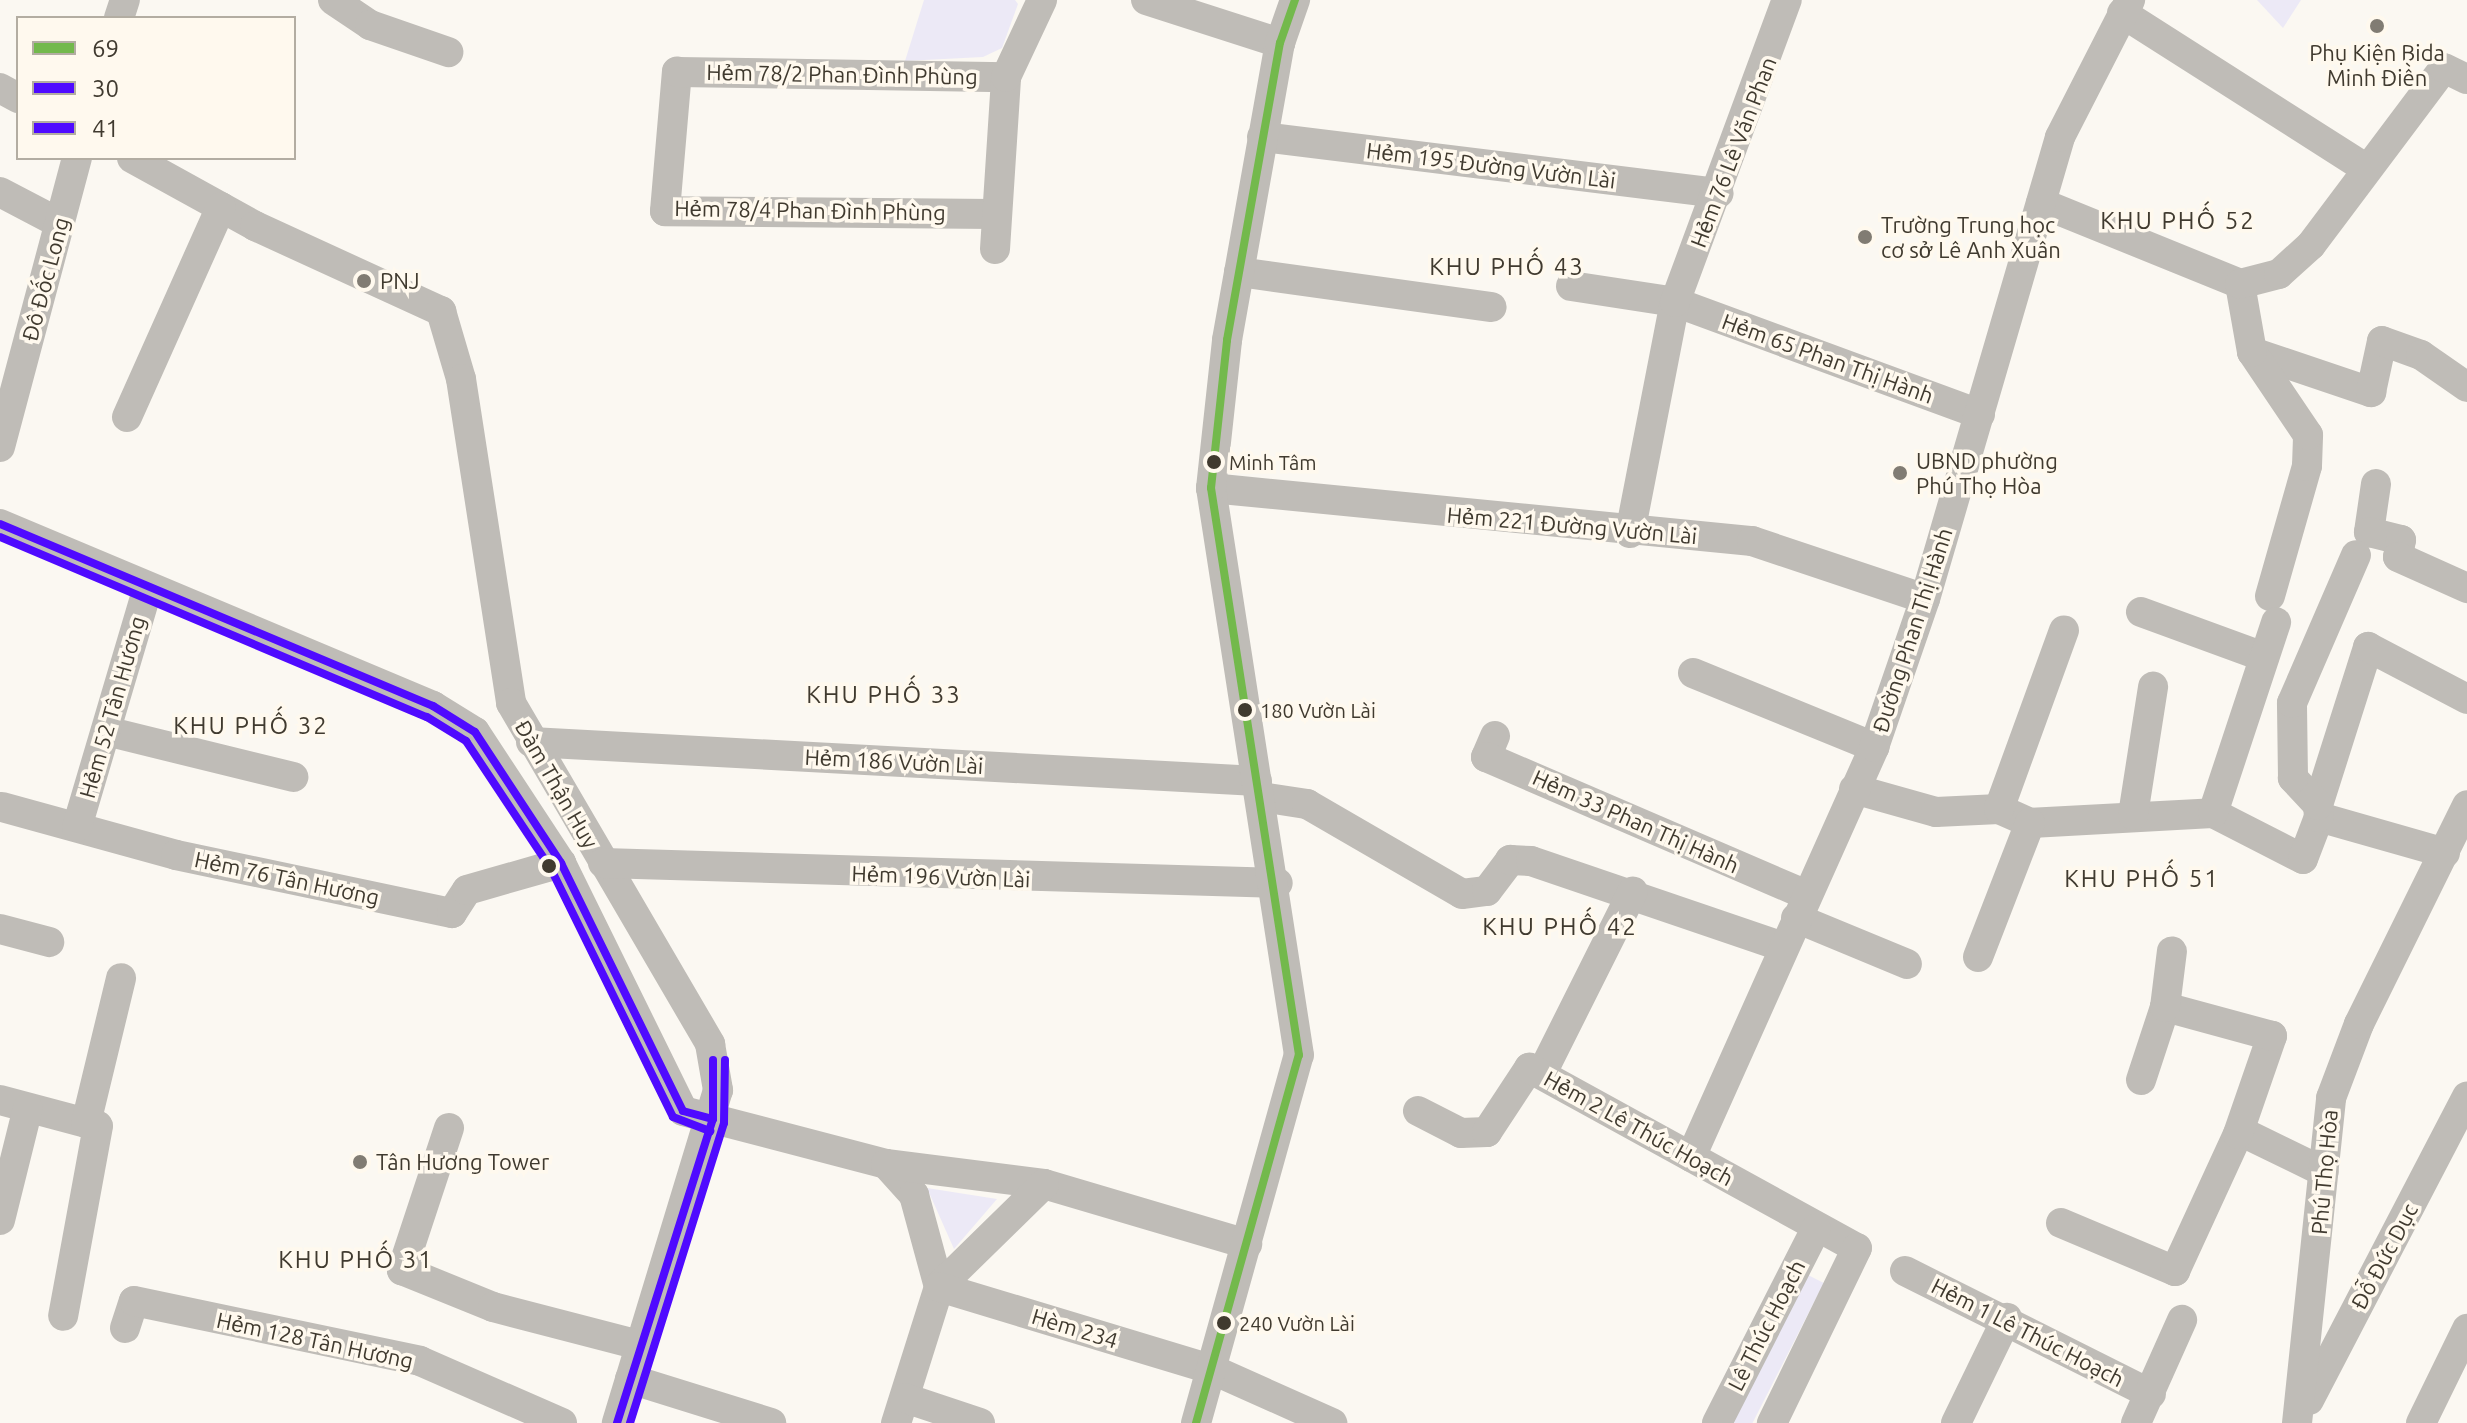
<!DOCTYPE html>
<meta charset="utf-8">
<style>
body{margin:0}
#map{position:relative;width:2467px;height:1423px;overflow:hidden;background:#fbf8f2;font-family:Ubuntu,sans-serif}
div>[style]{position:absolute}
.green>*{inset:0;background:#ece9f6;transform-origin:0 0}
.minor>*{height:30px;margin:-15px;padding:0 15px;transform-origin:15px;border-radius:15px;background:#bfbcb7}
.bus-1>*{height:8px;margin:-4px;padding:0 4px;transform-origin:4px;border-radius:4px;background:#73b94c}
.bus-2>*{height:8px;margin:-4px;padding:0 4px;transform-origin:4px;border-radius:4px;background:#4f0aff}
.bus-3>*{height:8px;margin:-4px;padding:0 4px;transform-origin:4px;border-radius:4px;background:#4f0aff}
.dots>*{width:22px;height:22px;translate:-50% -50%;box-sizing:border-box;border:4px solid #fff9ee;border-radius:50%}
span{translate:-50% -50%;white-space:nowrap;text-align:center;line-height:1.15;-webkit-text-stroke:7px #fff9ee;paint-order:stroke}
.bus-label{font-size:20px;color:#403a2f}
.left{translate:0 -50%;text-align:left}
.poi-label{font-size:22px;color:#403a2f}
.street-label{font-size:22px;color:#403a2f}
.neighbourhood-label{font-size:24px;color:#403a2f;letter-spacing:2px}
.legend{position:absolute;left:16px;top:16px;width:280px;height:144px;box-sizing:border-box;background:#fff9ee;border:2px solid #b3ada2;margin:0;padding:10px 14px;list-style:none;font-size:24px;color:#403a2f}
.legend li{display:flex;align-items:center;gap:16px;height:40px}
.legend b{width:40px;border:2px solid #b3ada2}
</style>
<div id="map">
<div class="green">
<i style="clip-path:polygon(924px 0,1015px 0,1018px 4px,1002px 48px,983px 57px,905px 61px)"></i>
<i style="clip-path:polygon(2257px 0,2301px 0,2283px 28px)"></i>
<i style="clip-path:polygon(927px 1188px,997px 1199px,954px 1249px)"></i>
<i style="left:1806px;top:1274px;width:20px;height:165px;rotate:27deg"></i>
</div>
<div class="minor">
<i style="left:333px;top:0;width:45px;rotate:34deg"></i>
<i style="left:370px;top:25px;width:83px;rotate:19.1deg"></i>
<i style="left:1146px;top:0;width:141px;rotate:17.8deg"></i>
<i style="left:2122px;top:13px;width:288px;rotate:32.5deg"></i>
<i style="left:119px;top:18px;width:19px;rotate:-72deg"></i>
<i style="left:0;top:88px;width:21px;rotate:29deg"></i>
<i style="left:1262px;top:137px;width:460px;rotate:7deg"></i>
<i style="left:132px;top:158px;width:141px;rotate:28.9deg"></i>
<i style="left:255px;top:226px;width:205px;rotate:24.6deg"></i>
<i style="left:441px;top:311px;width:71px;rotate:73.6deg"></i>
<i style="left:461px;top:379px;width:328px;rotate:81.2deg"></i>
<i style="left:511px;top:703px;width:395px;rotate:59.7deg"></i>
<i style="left:710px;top:1044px;width:47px;rotate:80.1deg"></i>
<i style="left:718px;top:1090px;width:348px;rotate:106.9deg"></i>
<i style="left:0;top:192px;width:67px;rotate:27.7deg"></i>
<i style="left:2041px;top:203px;width:215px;rotate:22.1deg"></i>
<i style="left:994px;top:214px;width:329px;rotate:-179.5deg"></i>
<i style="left:665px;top:211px;width:140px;rotate:-85.1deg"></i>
<i style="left:677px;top:72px;width:329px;rotate:0.9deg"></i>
<i style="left:995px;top:249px;width:172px;rotate:-86.3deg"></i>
<i style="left:1006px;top:77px;width:85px;rotate:-64.9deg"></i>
<i style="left:1239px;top:272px;width:255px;rotate:7.9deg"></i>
<i style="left:1571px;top:286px;width:105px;rotate:8.7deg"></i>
<i style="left:1675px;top:302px;width:325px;rotate:20.2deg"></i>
<i style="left:2252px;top:352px;width:126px;rotate:18.6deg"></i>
<i style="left:2371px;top:392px;width:52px;rotate:-77.8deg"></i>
<i style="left:2382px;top:341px;width:41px;rotate:19.7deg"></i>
<i style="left:2421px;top:355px;width:56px;rotate:34.8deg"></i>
<i style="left:127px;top:417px;width:230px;rotate:-65.9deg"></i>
<i style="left:0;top:447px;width:299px;rotate:-75.1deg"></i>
<i style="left:2376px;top:484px;width:49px;rotate:98.3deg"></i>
<i style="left:2369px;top:532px;width:33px;rotate:14deg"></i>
<i style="left:2401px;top:540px;width:17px;rotate:100deg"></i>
<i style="left:2398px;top:557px;width:76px;rotate:24.2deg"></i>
<i style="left:1211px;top:488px;width:544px;rotate:5.6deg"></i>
<i style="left:1752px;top:541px;width:182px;rotate:18.5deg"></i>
<i style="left:0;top:524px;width:470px;rotate:22.8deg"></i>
<i style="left:433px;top:706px;width:49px;rotate:31.8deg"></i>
<i style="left:475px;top:732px;width:157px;rotate:56.7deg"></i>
<i style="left:561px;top:863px;width:276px;rotate:63.8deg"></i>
<i style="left:683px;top:1111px;width:210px;rotate:14.6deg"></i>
<i style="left:886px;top:1164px;width:42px;rotate:47.9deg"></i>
<i style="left:914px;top:1195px;width:95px;rotate:74.8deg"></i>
<i style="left:939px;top:1287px;width:143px;rotate:107.5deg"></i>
<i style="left:1630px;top:533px;width:235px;rotate:-79deg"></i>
<i style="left:1675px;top:302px;width:322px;rotate:-69.7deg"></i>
<i style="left:2270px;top:596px;width:135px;rotate:-74.1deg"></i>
<i style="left:2307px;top:466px;width:31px;rotate:-88deg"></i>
<i style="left:2308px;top:435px;width:100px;rotate:-124deg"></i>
<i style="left:2252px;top:352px;width:69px;rotate:-100deg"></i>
<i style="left:2240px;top:284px;width:40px;rotate:-14.4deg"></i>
<i style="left:2279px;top:274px;width:43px;rotate:-42.2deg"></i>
<i style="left:2311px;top:245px;width:221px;rotate:-53.1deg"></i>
<i style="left:2444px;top:68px;width:25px;rotate:26deg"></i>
<i style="left:2141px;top:612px;width:131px;rotate:20.1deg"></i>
<i style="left:1693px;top:673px;width:196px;rotate:22.2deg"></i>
<i style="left:106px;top:731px;width:193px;rotate:13.8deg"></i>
<i style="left:1495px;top:736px;width:23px;rotate:113deg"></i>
<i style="left:1486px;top:757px;width:348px;rotate:23.3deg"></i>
<i style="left:531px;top:742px;width:727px;rotate:3.07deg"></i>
<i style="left:1854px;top:789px;width:85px;rotate:15.7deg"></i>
<i style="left:1936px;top:812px;width:63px;rotate:-2.7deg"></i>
<i style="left:1999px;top:809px;width:34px;rotate:24deg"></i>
<i style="left:2030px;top:823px;width:183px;rotate:-3.1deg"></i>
<i style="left:2213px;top:813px;width:101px;rotate:27.1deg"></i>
<i style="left:2303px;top:859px;width:45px;rotate:-69.1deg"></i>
<i style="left:2319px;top:817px;width:131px;rotate:15.9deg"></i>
<i style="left:1261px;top:797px;width:47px;rotate:8.7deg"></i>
<i style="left:1307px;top:804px;width:179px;rotate:30.1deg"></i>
<i style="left:1462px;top:894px;width:25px;rotate:-7deg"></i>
<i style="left:1487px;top:891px;width:39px;rotate:-53deg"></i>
<i style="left:1510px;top:860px;width:21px;rotate:3deg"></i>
<i style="left:1531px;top:861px;width:266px;rotate:18.8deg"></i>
<i style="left:2318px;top:805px;width:166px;rotate:-72.4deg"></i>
<i style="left:2368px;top:647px;width:112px;rotate:27.7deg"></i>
<i style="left:2px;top:807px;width:180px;rotate:15.4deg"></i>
<i style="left:176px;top:855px;width:282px;rotate:11.9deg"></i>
<i style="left:452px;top:913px;width:27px;rotate:-57deg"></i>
<i style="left:467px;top:890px;width:98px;rotate:-16deg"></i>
<i style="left:1999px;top:809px;width:190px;rotate:-70deg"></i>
<i style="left:2213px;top:813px;width:201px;rotate:-71.7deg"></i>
<i style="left:2133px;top:815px;width:130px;rotate:-81.1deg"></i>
<i style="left:2319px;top:817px;width:12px;rotate:-95deg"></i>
<i style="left:2318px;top:805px;width:37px;rotate:-133deg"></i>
<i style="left:2293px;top:778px;width:75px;rotate:-90.8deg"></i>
<i style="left:2292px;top:703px;width:161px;rotate:-66.6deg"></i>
<i style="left:77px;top:827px;width:250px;rotate:-73.5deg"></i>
<i style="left:603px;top:863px;width:675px;rotate:1.7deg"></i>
<i style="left:1796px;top:918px;width:120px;rotate:22.5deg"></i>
<i style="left:0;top:929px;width:51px;rotate:14.9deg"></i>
<i style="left:1978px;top:957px;width:144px;rotate:-68.8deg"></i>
<i style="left:1542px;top:1073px;width:203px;rotate:-63.4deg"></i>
<i style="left:2141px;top:1080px;width:77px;rotate:-71.8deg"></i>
<i style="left:0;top:1100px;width:101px;rotate:14.9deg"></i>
<i style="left:98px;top:1126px;width:193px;rotate:100.4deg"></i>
<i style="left:1418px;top:1111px;width:48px;rotate:27.1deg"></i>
<i style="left:1461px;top:1133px;width:26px;rotate:-2deg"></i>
<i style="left:1487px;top:1132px;width:77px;rotate:-56.7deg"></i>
<i style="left:1529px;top:1068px;width:374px;rotate:28.8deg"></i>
<i style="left:1857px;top:1248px;width:195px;rotate:115.9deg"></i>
<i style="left:86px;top:1123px;width:149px;rotate:-76.4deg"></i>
<i style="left:449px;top:1128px;width:150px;rotate:108.3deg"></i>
<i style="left:402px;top:1270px;width:98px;rotate:22.1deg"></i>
<i style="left:493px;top:1307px;width:151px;rotate:14.6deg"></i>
<i style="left:2240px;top:1131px;width:93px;rotate:26deg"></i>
<i style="left:1691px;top:1157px;width:449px;rotate:-65.9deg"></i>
<i style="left:1874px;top:747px;width:157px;rotate:-71deg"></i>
<i style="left:1925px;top:599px;width:481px;rotate:-73.7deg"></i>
<i style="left:2060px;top:137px;width:154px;rotate:-62.9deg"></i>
<i style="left:886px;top:1164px;width:159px;rotate:7.2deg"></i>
<i style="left:1044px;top:1184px;width:212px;rotate:16.5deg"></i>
<i style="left:1044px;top:1184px;width:147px;rotate:135.6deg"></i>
<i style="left:939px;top:1287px;width:284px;rotate:16.8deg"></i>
<i style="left:1211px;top:1369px;width:133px;rotate:24.1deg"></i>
<i style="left:0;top:1220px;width:115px;rotate:-76deg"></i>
<i style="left:2061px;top:1223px;width:124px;rotate:22.8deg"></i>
<i style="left:2175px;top:1271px;width:151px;rotate:-65.3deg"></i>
<i style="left:2238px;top:1134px;width:104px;rotate:-70.9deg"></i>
<i style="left:2272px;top:1036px;width:111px;rotate:-164.8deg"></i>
<i style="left:2165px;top:1007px;width:56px;rotate:-82.9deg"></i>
<i style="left:1905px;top:1271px;width:275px;rotate:26.6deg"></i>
<i style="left:125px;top:1328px;width:28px;rotate:-72deg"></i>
<i style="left:134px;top:1301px;width:292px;rotate:11.8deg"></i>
<i style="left:420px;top:1361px;width:155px;rotate:23.6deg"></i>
<i style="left:630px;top:1379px;width:148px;rotate:17.3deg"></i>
<i style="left:905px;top:1398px;width:79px;rotate:18.4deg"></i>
<i style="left:2309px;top:1400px;width:342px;rotate:-62.5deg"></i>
<i style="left:1196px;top:1423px;width:382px;rotate:-74.4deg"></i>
<i style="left:1299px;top:1055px;width:574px;rotate:-98.82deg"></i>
<i style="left:1211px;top:488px;width:149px;rotate:-83.8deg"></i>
<i style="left:1227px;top:340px;width:302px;rotate:-79.9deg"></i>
<i style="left:1280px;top:43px;width:46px;rotate:-70.8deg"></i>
<i style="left:1717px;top:1423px;width:218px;rotate:-63deg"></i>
<i style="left:1956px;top:1423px;width:117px;rotate:-64.1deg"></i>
<i style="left:2136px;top:1423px;width:113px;rotate:-65.9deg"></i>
<i style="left:2297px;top:1423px;width:327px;rotate:-84deg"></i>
<i style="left:2331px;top:1098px;width:79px;rotate:-69.3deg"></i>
<i style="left:2359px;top:1024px;width:244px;rotate:-63.7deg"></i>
<i style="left:2421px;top:1423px;width:105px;rotate:-63.9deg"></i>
</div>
<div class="bus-1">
<i style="left:1196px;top:1423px;width:382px;rotate:-74.4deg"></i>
<i style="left:1299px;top:1055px;width:574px;rotate:-98.82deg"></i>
<i style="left:1211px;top:488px;width:149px;rotate:-83.8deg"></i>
<i style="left:1227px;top:340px;width:302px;rotate:-79.9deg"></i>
<i style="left:1280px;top:43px;width:46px;rotate:-70.8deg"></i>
</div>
<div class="bus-2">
<i style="left:0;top:524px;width:470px;rotate:22.8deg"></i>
<i style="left:433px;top:706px;width:49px;rotate:31.8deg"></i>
<i style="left:475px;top:732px;width:157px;rotate:56.7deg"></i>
<i style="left:561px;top:863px;width:276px;rotate:63.8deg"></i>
<i style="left:683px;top:1111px;width:31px;rotate:15deg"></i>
<i style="left:617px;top:1423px;width:319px;rotate:-72.5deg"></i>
<i style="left:713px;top:1119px;width:59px;rotate:-90deg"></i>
</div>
<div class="bus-3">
<i style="left:0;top:537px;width:463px;rotate:22.9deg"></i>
<i style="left:427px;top:717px;width:46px;rotate:31.6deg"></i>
<i style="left:466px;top:741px;width:154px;rotate:56.4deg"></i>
<i style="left:551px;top:869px;width:276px;rotate:63.8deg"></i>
<i style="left:673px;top:1117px;width:40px;rotate:21deg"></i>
<i style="left:630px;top:1423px;width:314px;rotate:-72.6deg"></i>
<i style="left:724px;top:1123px;width:63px;rotate:-89.1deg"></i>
</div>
<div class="dots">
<i style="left:2377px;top:26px;background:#817c73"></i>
<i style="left:1865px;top:237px;background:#817c73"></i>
<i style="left:364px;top:281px;background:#817c73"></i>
<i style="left:1214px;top:462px;background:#403a2f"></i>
<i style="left:1900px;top:473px;background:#817c73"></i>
<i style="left:1245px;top:710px;background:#403a2f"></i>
<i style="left:549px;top:866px;background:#403a2f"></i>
<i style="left:360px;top:1162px;background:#817c73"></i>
<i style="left:1224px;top:1323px;background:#403a2f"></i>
</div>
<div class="bus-label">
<span class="left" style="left:1229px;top:462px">Minh Tâm</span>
<span class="left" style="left:1260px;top:710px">180 Vườn Lài</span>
<span class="left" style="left:1239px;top:1323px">240 Vườn Lài</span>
</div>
<div class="poi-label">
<span style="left:2377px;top:65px">Phụ Kiện Bida<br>Minh Điền</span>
<span class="left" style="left:1881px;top:237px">Trường Trung học<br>cơ sở Lê Anh Xuân</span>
<span class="left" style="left:380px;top:281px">PNJ</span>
<span class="left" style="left:1916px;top:473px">UBND phường<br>Phú Thọ Hòa</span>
<span class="left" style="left:376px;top:1162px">Tân Hương Tower</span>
</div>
<div class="street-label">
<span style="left:842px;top:74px;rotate:1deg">Hẻm 78/2 Phan Đình Phùng</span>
<span style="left:1733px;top:152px;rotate:-69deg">Hẻm 76 Lê Văn Phan</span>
<span style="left:1491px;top:165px;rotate:7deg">Hẻm 195 Đường Vườn Lài</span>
<span style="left:810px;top:210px;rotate:1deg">Hẻm 78/4 Phan Đình Phùng</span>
<span style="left:45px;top:279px;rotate:-75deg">Đô Đốc Long</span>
<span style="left:1828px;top:358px;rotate:20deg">Hẻm 65 Phan Thị Hành</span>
<span style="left:1572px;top:525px;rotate:5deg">Hẻm 221 Đường Vườn Lài</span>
<span style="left:1912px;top:630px;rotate:-72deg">Đường Phan Thị Hành</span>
<span style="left:112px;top:707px;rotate:-74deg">Hẻm 52 Tân Hương</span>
<span style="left:894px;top:761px;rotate:3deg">Hẻm 186 Vườn Lài</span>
<span style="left:557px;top:784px;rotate:60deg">Đàm Thận Huy</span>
<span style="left:1636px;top:821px;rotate:24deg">Hẻm 33 Phan Thị Hành</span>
<span style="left:941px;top:876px;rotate:2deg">Hẻm 196 Vườn Lài</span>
<span style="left:287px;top:878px;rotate:12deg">Hẻm 76 Tân Hương</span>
<span style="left:1639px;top:1128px;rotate:29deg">Hẻm 2 Lê Thúc Hoạch</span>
<span style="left:2324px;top:1172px;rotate:-85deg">Phú Thọ Hòa</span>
<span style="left:2384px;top:1256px;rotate:-62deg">Đỗ Đức Dục</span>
<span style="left:1766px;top:1325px;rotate:-63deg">Lê Thúc Hoạch</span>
<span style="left:1075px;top:1328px;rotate:17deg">Hèm 234</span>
<span style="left:2028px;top:1332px;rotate:27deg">Hẻm 1 Lê Thúc Hoạch</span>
<span style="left:315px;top:1340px;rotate:12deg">Hẻm 128 Tân Hương</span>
</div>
<div class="neighbourhood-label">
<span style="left:2178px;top:221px">KHU PHỐ 52</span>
<span style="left:1507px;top:267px">KHU PHỐ 43</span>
<span style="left:884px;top:695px">KHU PHỐ 33</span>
<span style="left:251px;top:726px">KHU PHỐ 32</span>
<span style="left:2142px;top:879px">KHU PHỐ 51</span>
<span style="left:1560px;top:927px">KHU PHỐ 42</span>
<span style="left:356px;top:1260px">KHU PHỐ 31</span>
</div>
<ul class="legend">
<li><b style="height:10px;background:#73b94c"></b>69</li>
<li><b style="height:10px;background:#4f0aff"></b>30</li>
<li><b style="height:10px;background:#4f0aff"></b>41</li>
</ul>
</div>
